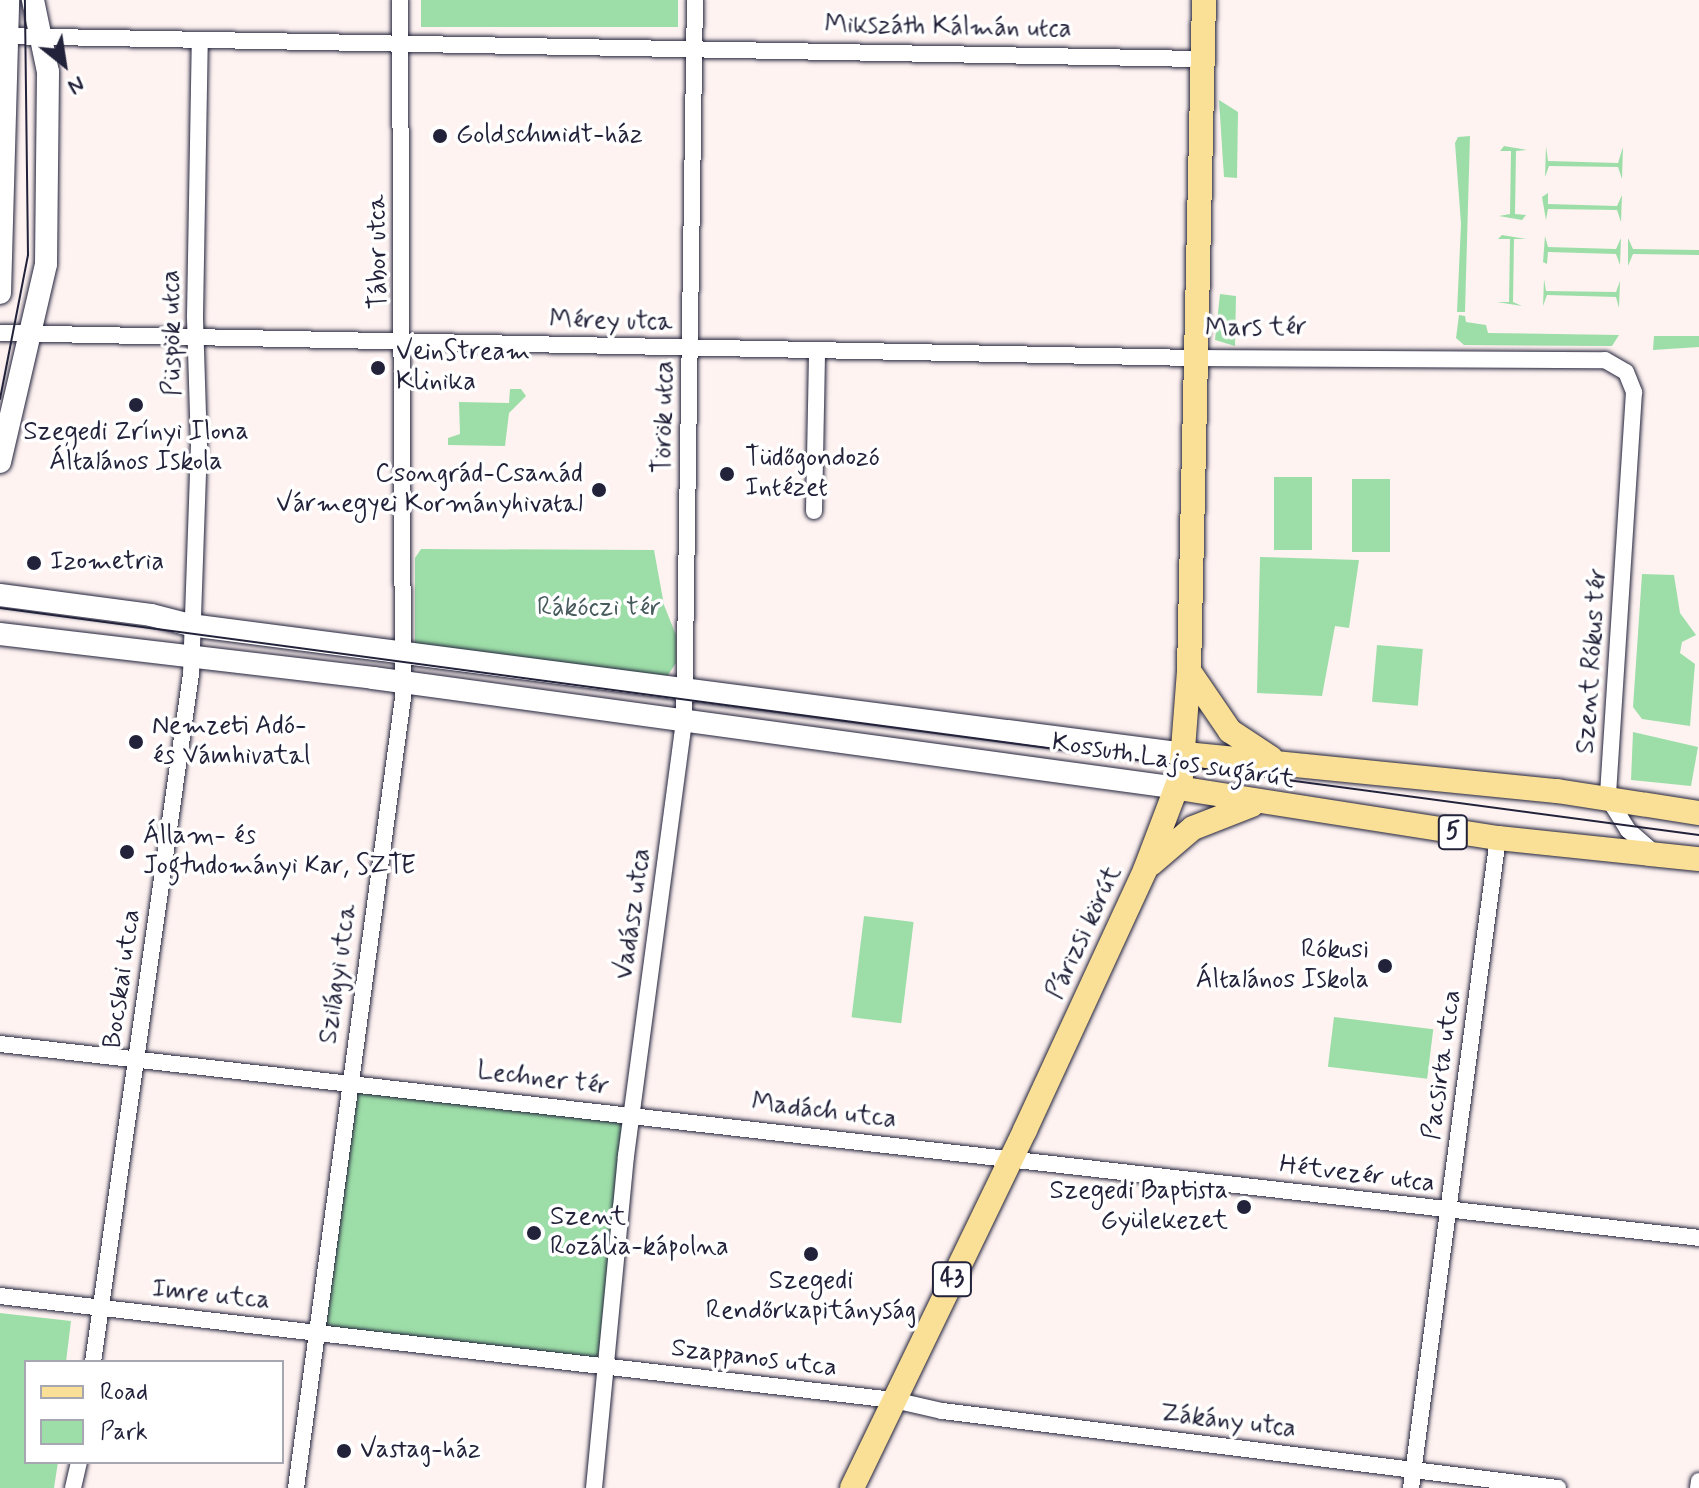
<!DOCTYPE html>
<meta charset="utf-8">
<style>
body{margin:0}
#map{position:relative;width:1699px;height:1488px;overflow:hidden;background:#fef3f1;font-family:Mynerve,sans-serif}
div>[style]{position:absolute}
.green>*{inset:0;background:#9ddea8;transform-origin:0 0}
.roads{filter:drop-shadow(0 0 2px #22223b) drop-shadow(0 0 2px #22223b)}
.street>*{height:16px;margin:-8px;padding:0 8px;transform-origin:8px;border-radius:8px;background:#fff}
.secondary>*{height:22px;margin:-11px;padding:0 11px;transform-origin:11px;border-radius:11px;background:#fff}
.primary>*{height:24px;margin:-12px;padding:0 12px;transform-origin:12px;border-radius:12px;background:#fadf96}
.tram>*{height:2px;margin:-1px;padding:0 1px;transform-origin:1px;border-radius:1px;background:#22223b}
.dots>*{width:22px;height:22px;translate:-50% -50%;box-sizing:border-box;border:4px solid #fff;border-radius:50%}
span{translate:-50% -50%;white-space:nowrap;text-align:center;line-height:1.15;-webkit-text-stroke:7px #fff;paint-order:stroke}
.shield-label span{padding:2px 6px;background:#fff;border:2px solid;border-radius:6px;-webkit-text-stroke-width:0}
.shield-label{font-size:24px;color:#22223b;font-weight:700}
.street-label{font-size:26px;color:#22223b}
.poi-label{font-size:26px;color:#22223b}
.left{translate:0 -50%;text-align:left}
.right{translate:-100% -50%;text-align:right}
.park-label{font-size:26px;color:#475a5c}
.legend{position:absolute;left:24px;top:1360px;width:260px;height:104px;box-sizing:border-box;background:#fff;border:2px solid #a7a7b1;margin:0;padding:10px 14px;list-style:none;font-size:24px;color:#22223b}
.legend li{display:flex;align-items:center;gap:16px;height:40px}
.legend b{width:40px;border:2px solid #a7a7b1}
.north{position:absolute;left:24px;top:24px;width:80px;height:80px;-webkit-text-stroke:6px #fff;paint-order:stroke;rotate:150deg;font-size:22px;font-weight:700;line-height:32px;text-align:center;color:#22223b}
.north::after{content:'';display:block;margin:auto;width:28px;height:36px;background:#22223b;clip-path:polygon(50% 0,100% 100%,50% 72%,0 100%)}
</style>
<div id="map">
<div class="green">
<i style="left:421px;top:0;width:257px;height:27px"></i>
<i style="clip-path:polygon(1219px 100px,1238px 112px,1237px 178px,1224px 177px)"></i>
<i style="clip-path:polygon(1470px 136px,1465px 312px,1457px 312px,1461px 224px,1455px 143px,1458px 137px)"></i>
<i style="clip-path:polygon(1504px 146px,1527px 150px,1516px 151px,1515px 214px,1526px 215px,1522px 220px,1499px 216px,1510px 214px,1511px 151px,1500px 151px)"></i>
<i style="clip-path:polygon(1546px 146px,1548px 161px,1618px 163px,1623px 147px,1622px 179px,1618px 167px,1549px 166px,1545px 177px)"></i>
<i style="clip-path:polygon(1548px 193px,1548px 204px,1617px 206px,1622px 195px,1621px 222px,1617px 210px,1548px 209px,1546px 220px,1542px 197px)"></i>
<i style="clip-path:polygon(1502px 235px,1526px 239px,1514px 239px,1513px 302px,1522px 306px,1497px 302px,1509px 302px,1510px 239px,1498px 239px)"></i>
<i style="clip-path:polygon(1545px 236px,1548px 247px,1616px 249px,1621px 238px,1620px 265px,1616px 254px,1548px 252px,1547px 264px,1543px 262px)"></i>
<i style="clip-path:polygon(1628px 238px,1633px 249px,1699px 250px,1699px 255px,1633px 254px,1628px 266px)"></i>
<i style="clip-path:polygon(1544px 279px,1546px 291px,1616px 292px,1620px 281px,1619px 308px,1616px 297px,1547px 295px,1543px 306px)"></i>
<i style="clip-path:polygon(1220px 294px,1236px 296px,1235px 346px,1215px 340px)"></i>
<i style="clip-path:polygon(1459px 315px,1465px 316px,1466px 322px,1486px 325px,1488px 333px,1619px 335px,1612px 346px,1464px 345px,1456px 338px)"></i>
<i style="clip-path:polygon(1654px 336px,1699px 336px,1699px 347px,1653px 350px)"></i>
<i style="clip-path:polygon(510px 389px,521px 389px,526px 396px,509px 413px,505px 446px,448px 445px,448px 438px,460px 434px,459px 402px,509px 403px)"></i>
<i style="left:1274px;top:477px;width:38px;height:73px"></i>
<i style="left:1352px;top:479px;width:38px;height:73px"></i>
<i style="clip-path:polygon(421px 549px,654px 550px,664px 605px,676px 635px,676px 663px,666px 678px,415px 646px,415px 558px)"></i>
<i style="clip-path:polygon(1260px 557px,1359px 560px,1349px 628px,1335px 626px,1322px 696px,1257px 693px)"></i>
<i style="clip-path:polygon(1642px 574px,1674px 575px,1680px 613px,1696px 635px,1682px 642px,1680px 653px,1695px 664px,1690px 726px,1642px 719px,1633px 707px)"></i>
<i style="left:1377px;top:645px;width:46px;height:57px;rotate:5deg"></i>
<i style="clip-path:polygon(1633px 732px,1698px 747px,1691px 786px,1631px 780px)"></i>
<i style="left:864px;top:916px;width:50px;height:102px;rotate:7deg"></i>
<i style="left:1334px;top:1017px;width:100px;height:50px;rotate:7deg"></i>
<i style="left:348px;top:1082px;width:285px;height:251px;rotate:6deg"></i>
<i style="clip-path:polygon(0 1313px,71px 1321px,66px 1362px,26px 1362px,26px 1462px,58px 1462px,54px 1488px,0 1488px)"></i>
</div>
<div class="roads">
<div class="street">
<i style="left:0;top:36px;width:1201px;rotate:1.1deg"></i>
<i style="left:0;top:333px;width:1192px;rotate:1.2deg"></i>
<i style="left:1192px;top:358px;width:413px;rotate:0.3deg"></i>
<i style="left:1605px;top:360px;width:24px;rotate:30deg"></i>
<i style="left:1626px;top:372px;width:22px;rotate:68deg"></i>
<i style="left:1634px;top:392px;width:407px;rotate:93.7deg"></i>
<i style="left:1608px;top:798px;width:38px;rotate:58deg"></i>
<i style="left:1628px;top:830px;width:35px;rotate:41deg"></i>
<i style="left:814px;top:511px;width:160px;rotate:-88.9deg"></i>
<i style="left:0;top:1044px;width:1710px;rotate:6.51deg"></i>
<i style="left:0;top:1296px;width:900px;rotate:6.64deg"></i>
<i style="left:894px;top:1400px;width:49px;rotate:12.9deg"></i>
<i style="left:942px;top:1411px;width:621px;rotate:7.13deg"></i>
<i style="left:93px;top:1362px;width:695px;rotate:-81.89deg"></i>
<i style="left:191px;top:674px;width:228px;rotate:-88deg"></i>
<i style="left:199px;top:446px;width:130px;rotate:-91.8deg"></i>
<i style="left:195px;top:316px;width:276px;rotate:-89deg"></i>
<i style="left:73px;top:1488px;width:27px;rotate:-77deg"></i>
<i style="left:296px;top:1488px;width:797px;rotate:-82.29deg"></i>
<i style="left:403px;top:698px;width:698px;rotate:-90.25deg"></i>
<i style="left:594px;top:1488px;width:334px;rotate:-84.5deg"></i>
<i style="left:626px;top:1156px;width:439px;rotate:-82.4deg"></i>
<i style="left:684px;top:721px;width:721px;rotate:-89.13deg"></i>
<i style="left:1411px;top:1488px;width:656px;rotate:-82.38deg"></i>
<i style="left:1698px;top:1488px;width:7px;rotate:-82deg"></i>
</div>
<div class="secondary">
<i style="left:0;top:293px;width:293px;rotate:-88.4deg"></i>
<i style="left:0;top:462px;width:203px;rotate:-76.9deg"></i>
<i style="left:46px;top:264px;width:192px;rotate:-89.4deg"></i>
<i style="left:48px;top:72px;width:74px;rotate:-101.8deg"></i>
<i style="left:0;top:595px;width:152px;rotate:7.5deg"></i>
<i style="left:151px;top:615px;width:40px;rotate:14.4deg"></i>
<i style="left:190px;top:625px;width:1003px;rotate:7.39deg"></i>
<i style="left:0;top:634px;width:376px;rotate:6.7deg"></i>
<i style="left:373px;top:678px;width:812px;rotate:7.78deg"></i>
</div>
<div class="primary">
<i style="left:1189px;top:671px;width:73px;rotate:55.7deg"></i>
<i style="left:1230px;top:731px;width:49px;rotate:33.4deg"></i>
<i style="left:1185px;top:754px;width:374px;rotate:5.7deg"></i>
<i style="left:1557px;top:791px;width:144px;rotate:8.8deg"></i>
<i style="left:1178px;top:788px;width:324px;rotate:8.9deg"></i>
<i style="left:1498px;top:838px;width:202px;rotate:6deg"></i>
<i style="left:1151px;top:864px;width:55px;rotate:-40.6deg"></i>
<i style="left:1193px;top:828px;width:63px;rotate:-21.3deg"></i>
<i style="left:852px;top:1488px;width:398px;rotate:-64.2deg"></i>
<i style="left:1025px;top:1130px;width:286px;rotate:-65.2deg"></i>
<i style="left:1145px;top:870px;width:102px;rotate:-69.2deg"></i>
<i style="left:1181px;top:775px;width:104px;rotate:-85.6deg"></i>
<i style="left:1189px;top:671px;width:671px;rotate:-88.72deg"></i>
</div>
</div>
<div class="tram">
<i style="left:0;top:399px;width:147px;rotate:-79deg"></i>
<i style="left:28px;top:255px;width:255px;rotate:-90.7deg"></i>
<i style="left:0;top:608px;width:1714px;rotate:7.61deg"></i>
</div>
<div class="dots">
<i style="left:440px;top:136px;background:#22223b"></i>
<i style="left:378px;top:368px;background:#22223b"></i>
<i style="left:136px;top:405px;background:#22223b"></i>
<i style="left:727px;top:474px;background:#22223b"></i>
<i style="left:599px;top:490px;background:#22223b"></i>
<i style="left:34px;top:563px;background:#22223b"></i>
<i style="left:136px;top:742px;background:#22223b"></i>
<i style="left:127px;top:852px;background:#22223b"></i>
<i style="left:1385px;top:966px;background:#22223b"></i>
<i style="left:1244px;top:1207px;background:#22223b"></i>
<i style="left:534px;top:1233px;background:#22223b"></i>
<i style="left:811px;top:1254px;background:#22223b"></i>
<i style="left:344px;top:1451px;background:#22223b"></i>
</div>
<div class="shield-label">
<span style="left:1453px;top:832px">5</span>
<span style="left:952px;top:1279px">43</span>
</div>
<div class="street-label">
<span style="left:948px;top:28px;rotate:1deg">Mikszáth Kálmán utca</span>
<span style="left:379px;top:252px;rotate:-91deg">Tábor utca</span>
<span style="left:611px;top:322px;rotate:1deg">Mérey utca</span>
<span style="left:1256px;top:329px;rotate:-1deg">Mars tér</span>
<span style="left:173px;top:333px;rotate:-91deg">Püspök utca</span>
<span style="left:665px;top:417px;rotate:-89deg">Török utca</span>
<span style="left:1593px;top:661px;rotate:-86deg">Szent Rókus tér</span>
<span style="left:1173px;top:762px;rotate:9deg">Kossuth Lajos sugárút</span>
<span style="left:634px;top:914px;rotate:-82deg">Vadász utca</span>
<span style="left:1085px;top:933px;rotate:-65deg">Párizsi körút</span>
<span style="left:339px;top:974px;rotate:-82deg">Szilágyi utca</span>
<span style="left:123px;top:979px;rotate:-82deg">Bocskai utca</span>
<span style="left:1443px;top:1065px;rotate:-82deg">Pacsirta utca</span>
<span style="left:543px;top:1080px;rotate:7deg">Lechner tér</span>
<span style="left:824px;top:1112px;rotate:7deg">Madách utca</span>
<span style="left:1357px;top:1175px;rotate:7deg">Hétvezér utca</span>
<span style="left:211px;top:1296px;rotate:6deg">Imre utca</span>
<span style="left:754px;top:1359px;rotate:7deg">Szappanos utca</span>
<span style="left:1228px;top:1422px;rotate:7deg">Zákány utca</span>
</div>
<div class="poi-label">
<span class="left" style="left:456px;top:136px">Goldschmidt-ház</span>
<span class="left" style="left:396px;top:368px">VeinStream<br>Klinika</span>
<span style="left:136px;top:448px">Szegedi Zrínyi Ilona<br>Általános Iskola</span>
<span class="left" style="left:745px;top:474px">Tüdőgondozó<br>Intézet</span>
<span class="right" style="left:583px;top:490px">Csongrád-Csanád<br>Vármegyei Kormányhivatal</span>
<span class="left" style="left:50px;top:563px">Izometria</span>
<span class="left" style="left:152px;top:742px">Nemzeti Adó-<br>és Vámhivatal</span>
<span class="left" style="left:143px;top:852px">Állam- és<br>Jogtudományi Kar, SZTE</span>
<span class="right" style="left:1369px;top:966px">Rókusi<br>Általános Iskola</span>
<span class="right" style="left:1228px;top:1207px">Szegedi Baptista<br>Gyülekezet</span>
<span class="left" style="left:550px;top:1233px">Szent<br>Rozália-kápolna</span>
<span style="left:811px;top:1297px">Szegedi<br>Rendőrkapitányság</span>
<span class="left" style="left:360px;top:1451px">Vastag-ház</span>
</div>
<div class="park-label">
<span style="left:599px;top:609px">Rákóczi tér</span>
</div>
<ul class="legend">
<li><b style="height:10px;background:#fadf96"></b>Road</li>
<li><b style="height:22px;background:#9ddea8"></b>Park</li>
</ul>
<div class="north">N</div>
</div>
